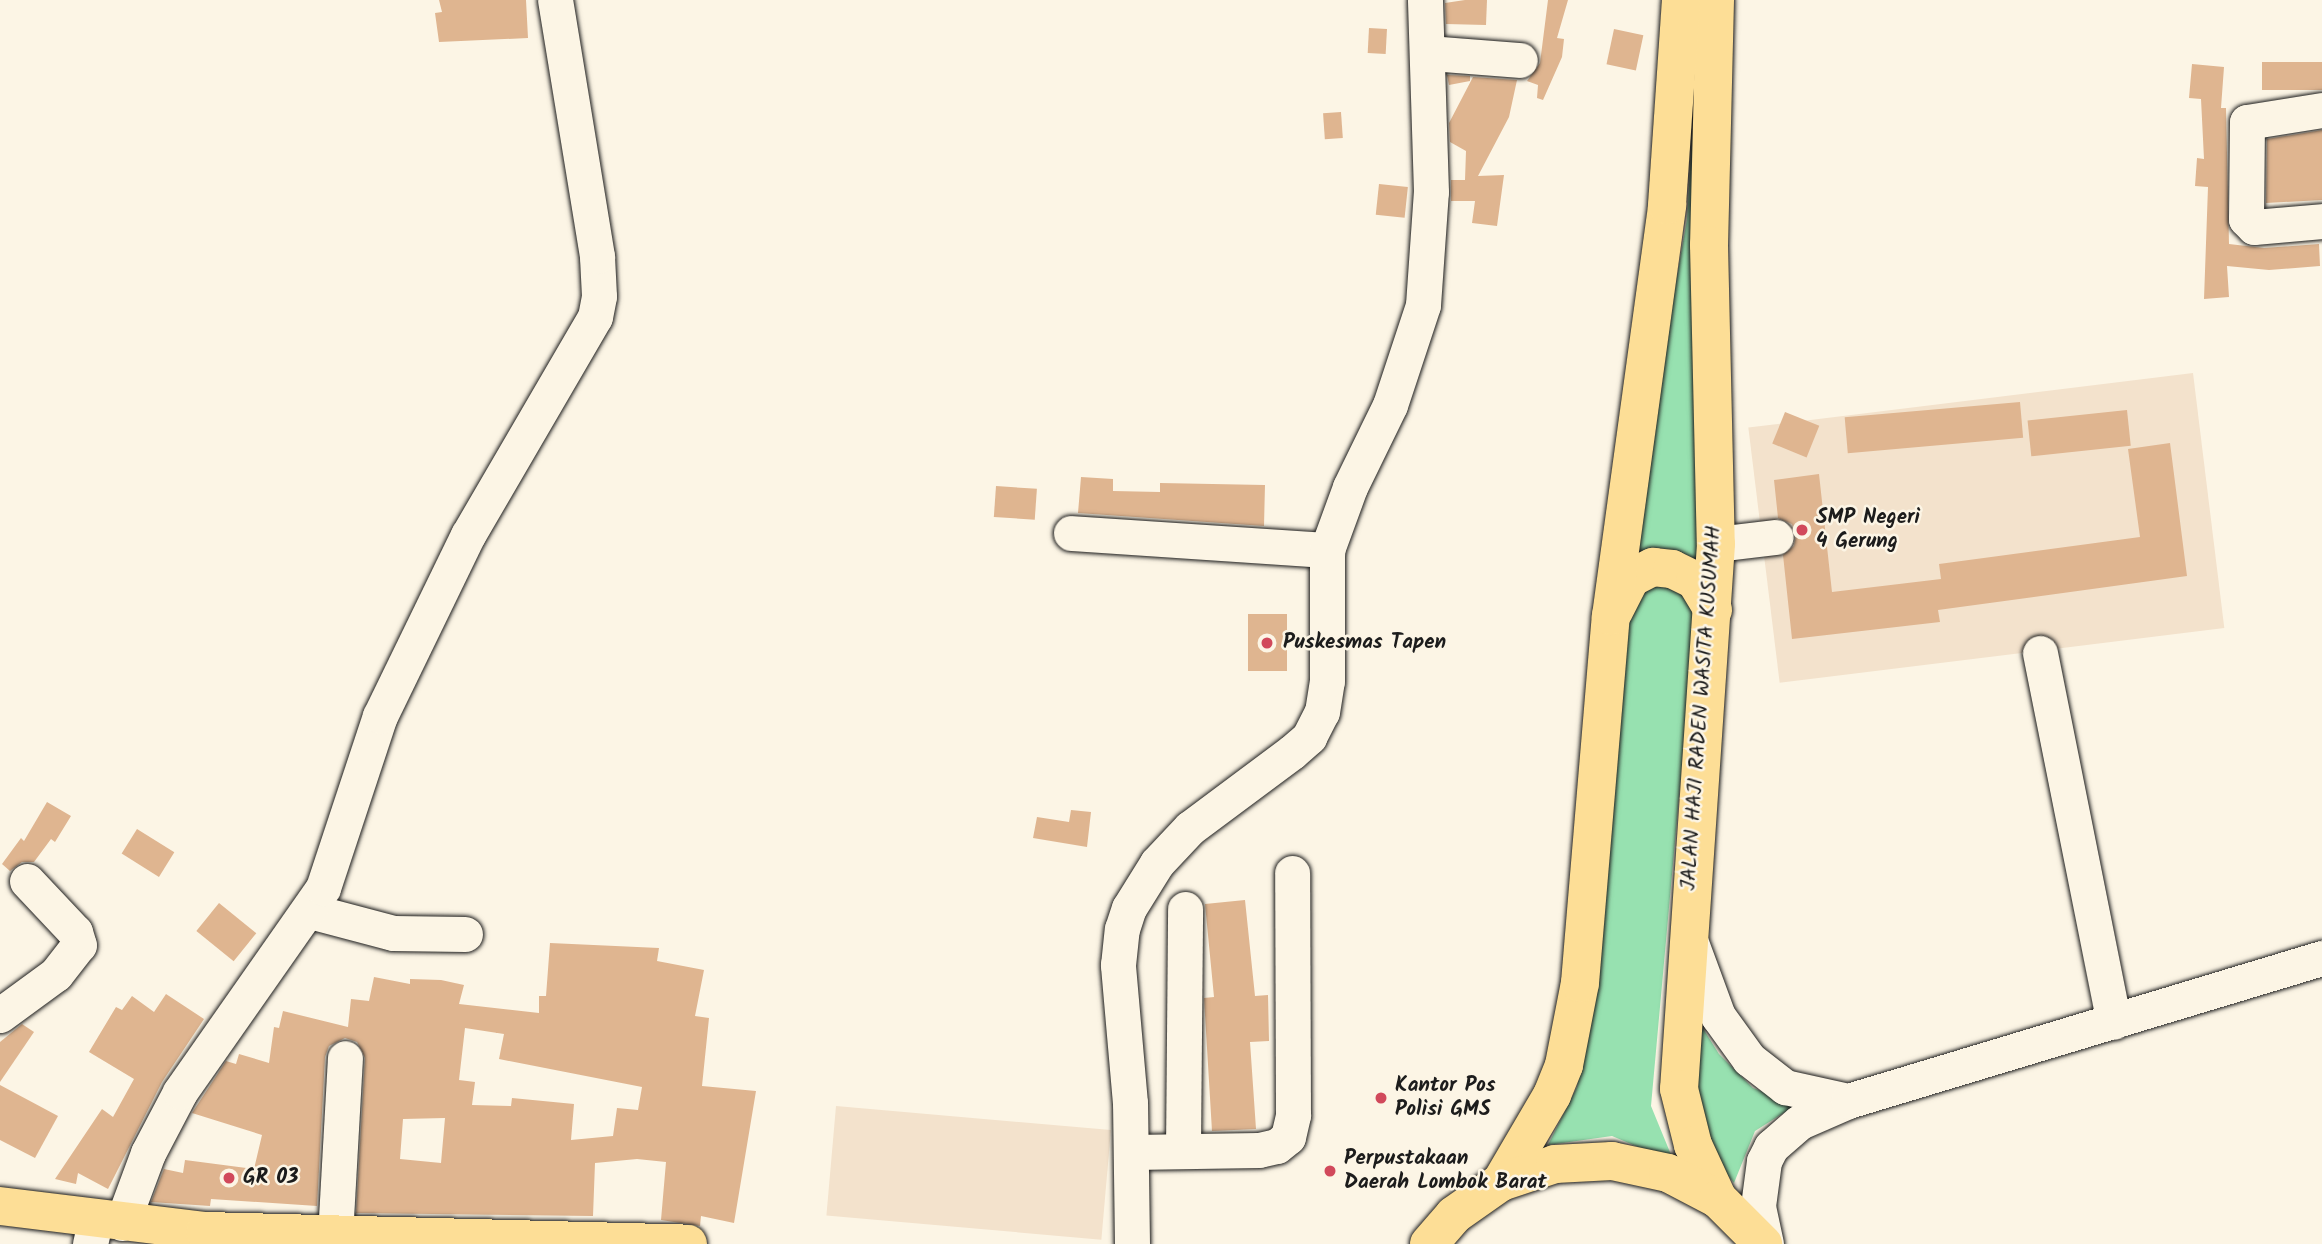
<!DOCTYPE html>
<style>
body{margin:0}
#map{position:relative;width:2322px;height:1244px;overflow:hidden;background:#fcf5e5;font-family:Kalam,sans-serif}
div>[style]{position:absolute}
.built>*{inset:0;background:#f3e2cc;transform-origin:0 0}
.green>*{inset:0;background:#97e1b0}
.building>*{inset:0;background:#dfb590;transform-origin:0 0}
.roads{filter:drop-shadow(0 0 2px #1c1c1c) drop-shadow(0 0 2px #1c1c1c)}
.minor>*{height:35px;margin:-17.5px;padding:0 17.5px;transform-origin:17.5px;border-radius:17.5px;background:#fcf5e5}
.highway>*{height:38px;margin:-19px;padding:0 19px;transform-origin:19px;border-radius:19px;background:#fdde96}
.dots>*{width:19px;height:19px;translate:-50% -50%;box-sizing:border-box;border:4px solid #fcf5e5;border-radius:50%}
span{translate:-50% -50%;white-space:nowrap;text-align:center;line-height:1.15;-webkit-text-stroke:5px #fcf5e5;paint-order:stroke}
.poi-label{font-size:21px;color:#1c1c1c;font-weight:700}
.left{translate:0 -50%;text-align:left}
.street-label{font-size:21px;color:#1c1c1c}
</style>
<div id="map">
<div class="built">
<i style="left:2193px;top:373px;width:257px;height:448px;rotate:83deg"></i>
<i style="left:836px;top:1106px;width:276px;height:110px;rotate:5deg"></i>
</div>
<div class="green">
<i style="clip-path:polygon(1697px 57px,1711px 566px,1676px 550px,1656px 551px,1627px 563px,1687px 219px)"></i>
<i style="clip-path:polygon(1648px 574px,1697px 599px,1651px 1106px,1674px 1162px,1612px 1136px,1548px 1145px,1577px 1087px,1591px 1011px,1628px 591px)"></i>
<i style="clip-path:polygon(1692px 1011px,1719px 1054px,1753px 1088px,1798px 1104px,1755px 1131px,1734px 1183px,1687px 1126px)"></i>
</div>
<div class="building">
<i style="clip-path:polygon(439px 0,526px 0,528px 38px,439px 42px,435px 13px,442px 12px)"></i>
<i style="clip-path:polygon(1465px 0,1487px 0,1486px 25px,1446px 24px,1445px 3px)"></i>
<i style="clip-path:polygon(1548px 0,1568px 0,1557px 38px,1564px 39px,1562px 57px,1543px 100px,1537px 98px,1538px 85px,1527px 81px,1540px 63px)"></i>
<i style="left:1369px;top:28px;width:18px;height:25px;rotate:3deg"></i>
<i style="left:1614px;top:29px;width:30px;height:36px;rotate:12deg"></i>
<i style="left:2322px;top:62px;width:28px;height:60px;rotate:90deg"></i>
<i style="clip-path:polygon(2192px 64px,2224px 67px,2221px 108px,2226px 108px,2229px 244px,2264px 248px,2319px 244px,2320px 266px,2269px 270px,2227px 266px,2229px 297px,2204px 299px,2208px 187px,2195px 186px,2197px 158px,2204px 159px,2201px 99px,2189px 98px)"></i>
<i style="clip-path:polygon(1447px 75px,1470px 76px,1470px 81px,1449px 85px)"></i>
<i style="clip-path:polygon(1473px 77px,1517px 80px,1509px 117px,1478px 176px,1504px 175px,1497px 226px,1472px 223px,1475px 201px,1451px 201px,1451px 180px,1465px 180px,1466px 151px,1450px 142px,1449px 123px)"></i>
<i style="left:1341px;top:112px;width:26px;height:18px;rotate:86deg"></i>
<i style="clip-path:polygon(2322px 130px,2322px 200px,2266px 203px,2267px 139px)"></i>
<i style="left:1379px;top:184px;width:29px;height:31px;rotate:6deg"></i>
<i style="left:2020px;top:402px;width:36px;height:176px;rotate:85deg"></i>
<i style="left:2127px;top:410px;width:36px;height:100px;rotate:84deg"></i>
<i style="left:1785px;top:412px;width:37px;height:34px;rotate:22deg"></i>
<i style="clip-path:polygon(2170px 443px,2187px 576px,1938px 610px,1940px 622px,1792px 639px,1783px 555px,1794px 546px,1796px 535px,1792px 524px,1778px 518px,1774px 480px,1819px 474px,1832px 592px,1941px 579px,1939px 564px,2140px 537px,2128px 449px)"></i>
<i style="clip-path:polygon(1081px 477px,1113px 479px,1113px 491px,1160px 492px,1160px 483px,1265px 485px,1264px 526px,1078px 513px)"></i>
<i style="left:996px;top:486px;width:41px;height:31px;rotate:4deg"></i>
<i style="left:1248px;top:614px;width:39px;height:57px"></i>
<i style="clip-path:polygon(47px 802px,71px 816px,55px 842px,51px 839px,34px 862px,22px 862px,10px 871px,2px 864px,21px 838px,24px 841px)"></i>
<i style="clip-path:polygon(1071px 810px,1091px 812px,1087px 847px,1033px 838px,1037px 817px,1069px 822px)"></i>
<i style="left:137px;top:829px;width:44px;height:29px;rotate:32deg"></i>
<i style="clip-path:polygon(1245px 900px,1255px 996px,1268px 995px,1269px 1041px,1250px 1042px,1256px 1129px,1212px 1131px,1204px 998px,1214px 997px,1205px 904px)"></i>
<i style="left:219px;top:903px;width:48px;height:36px;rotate:39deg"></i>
<i style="clip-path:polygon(evenodd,550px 943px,659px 948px,657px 961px,704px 970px,695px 1016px,709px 1018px,702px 1086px,756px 1091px,734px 1223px,701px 1216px,700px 1226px,661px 1220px,666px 1162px,637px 1159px,595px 1163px,593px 1216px,356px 1213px,365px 1058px,357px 1042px,345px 1038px,329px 1046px,325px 1057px,317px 1206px,211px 1199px,210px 1206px,151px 1202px,164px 1169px,183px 1173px,185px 1160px,254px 1169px,262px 1135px,192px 1113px,226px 1061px,236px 1064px,239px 1054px,269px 1063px,274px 1027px,279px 1028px,283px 1011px,348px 1027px,351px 999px,369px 1001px,374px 977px,410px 984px,410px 979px,441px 980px,464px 985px,459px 1004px,539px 1013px,539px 996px,546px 996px,550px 943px,465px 1028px,504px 1034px,499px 1059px,642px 1087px,638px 1110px,617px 1108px,613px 1136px,571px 1140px,574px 1104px,512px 1098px,511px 1106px,472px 1105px,475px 1082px,459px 1080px,465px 1028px,550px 943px,445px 1118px,441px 1163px,400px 1159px,403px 1119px,445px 1118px)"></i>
<i style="clip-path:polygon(166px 994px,204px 1019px,162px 1082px,108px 1189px,78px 1173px,76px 1184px,55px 1179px,102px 1109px,113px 1117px,134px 1079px,89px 1052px,116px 1007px,122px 1010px,132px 996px,154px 1012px)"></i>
<i style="clip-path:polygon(22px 1024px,34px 1032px,0 1082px,0 1042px)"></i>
<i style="clip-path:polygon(0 1085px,58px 1116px,35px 1158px,0 1140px)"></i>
</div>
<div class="roads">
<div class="minor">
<i style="left:1429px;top:53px;width:91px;rotate:4.4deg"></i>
<i style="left:2322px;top:110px;width:76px;rotate:170.9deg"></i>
<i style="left:2247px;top:122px;width:97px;rotate:90.6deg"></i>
<i style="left:2246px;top:219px;width:11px;rotate:45deg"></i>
<i style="left:2254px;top:227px;width:68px;rotate:-5deg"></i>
<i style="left:1071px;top:533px;width:257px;rotate:3.8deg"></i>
<i style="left:1716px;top:544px;width:60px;rotate:-6.7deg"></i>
<i style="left:2040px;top:653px;width:376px;rotate:78.7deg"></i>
<i style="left:310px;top:911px;width:86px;rotate:14.8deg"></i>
<i style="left:393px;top:933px;width:72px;rotate:0.8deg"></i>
<i style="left:1690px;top:940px;width:81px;rotate:69.8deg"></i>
<i style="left:1718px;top:1016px;width:53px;rotate:54.2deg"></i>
<i style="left:1749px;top:1059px;width:46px;rotate:37.9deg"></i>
<i style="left:1785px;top:1087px;width:65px;rotate:12.5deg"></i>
<i style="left:0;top:1015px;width:69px;rotate:-36.2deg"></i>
<i style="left:56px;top:974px;width:37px;rotate:-52deg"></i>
<i style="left:79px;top:945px;width:14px;rotate:-107deg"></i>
<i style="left:75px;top:932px;width:70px;rotate:-133.3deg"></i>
<i style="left:1183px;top:1150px;width:241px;rotate:-89.5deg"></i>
<i style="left:1132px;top:1152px;width:127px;rotate:-0.9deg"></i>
<i style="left:1259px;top:1150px;width:18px;rotate:-13deg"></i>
<i style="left:1277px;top:1146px;width:14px;rotate:-39deg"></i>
<i style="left:1288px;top:1137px;width:23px;rotate:-77deg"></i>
<i style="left:1293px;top:1115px;width:242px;rotate:-90.2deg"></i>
<i style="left:122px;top:1223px;width:75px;rotate:-69.6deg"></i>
<i style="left:148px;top:1153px;width:69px;rotate:-62.3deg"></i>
<i style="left:180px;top:1092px;width:249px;rotate:-55deg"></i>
<i style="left:323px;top:888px;width:181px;rotate:-71.7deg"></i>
<i style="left:380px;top:716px;width:201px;rotate:-64.1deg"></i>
<i style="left:468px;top:535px;width:252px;rotate:-59.8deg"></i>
<i style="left:595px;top:317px;width:21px;rotate:-79deg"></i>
<i style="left:599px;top:296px;width:40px;rotate:-92.9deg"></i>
<i style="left:597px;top:256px;width:259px;rotate:-99.3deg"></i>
<i style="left:335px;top:1236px;width:178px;rotate:-86.8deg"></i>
<i style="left:90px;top:1244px;width:26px;rotate:-77deg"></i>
<i style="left:1132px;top:1244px;width:141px;rotate:-90.8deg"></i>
<i style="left:1130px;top:1103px;width:139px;rotate:-95deg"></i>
<i style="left:1118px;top:965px;width:36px;rotate:-84deg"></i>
<i style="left:1122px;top:929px;width:22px;rotate:-72deg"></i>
<i style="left:1129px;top:908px;width:53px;rotate:-58.1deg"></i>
<i style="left:1157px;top:863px;width:48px;rotate:-46.7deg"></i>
<i style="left:1190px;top:828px;width:127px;rotate:-36.7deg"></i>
<i style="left:1292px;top:752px;width:23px;rotate:-41deg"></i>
<i style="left:1309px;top:737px;width:28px;rotate:-63deg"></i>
<i style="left:1322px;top:712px;width:31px;rotate:-81deg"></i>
<i style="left:1327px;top:681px;width:131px;rotate:-90deg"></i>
<i style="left:1327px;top:550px;width:67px;rotate:-69.9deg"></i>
<i style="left:1350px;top:487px;width:91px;rotate:-64deg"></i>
<i style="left:1390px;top:405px;width:105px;rotate:-71.7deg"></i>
<i style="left:1423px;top:305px;width:113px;rotate:-86deg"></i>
<i style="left:1431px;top:192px;width:192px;rotate:-91.8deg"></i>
<i style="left:1766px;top:1244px;width:39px;rotate:-102deg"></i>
<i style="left:1758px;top:1206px;width:45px;rotate:-82.4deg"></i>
<i style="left:1764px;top:1161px;width:16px;rotate:-63deg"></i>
<i style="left:1771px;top:1147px;width:38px;rotate:-41deg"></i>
<i style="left:1800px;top:1122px;width:52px;rotate:-23.6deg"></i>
<i style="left:1848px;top:1101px;width:495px;rotate:-16.8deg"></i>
</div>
<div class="highway">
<i style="left:1715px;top:0;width:245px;rotate:91.4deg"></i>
<i style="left:1709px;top:245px;width:299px;rotate:88.7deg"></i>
<i style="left:1716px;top:544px;width:546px;rotate:93.88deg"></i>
<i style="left:1679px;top:1089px;width:58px;rotate:76deg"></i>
<i style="left:1693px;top:1145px;width:60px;rotate:65.2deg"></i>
<i style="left:1614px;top:611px;width:37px;rotate:-63deg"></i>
<i style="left:1631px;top:578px;width:25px;rotate:-27deg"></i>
<i style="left:1653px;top:567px;width:19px;rotate:6deg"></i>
<i style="left:1672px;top:569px;width:25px;rotate:26deg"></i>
<i style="left:1695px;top:580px;width:35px;rotate:59deg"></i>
<i style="left:1501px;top:1182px;width:101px;rotate:-59.6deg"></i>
<i style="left:1552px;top:1095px;width:32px;rotate:-68deg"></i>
<i style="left:1564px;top:1065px;width:84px;rotate:-79deg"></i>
<i style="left:1580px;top:983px;width:368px;rotate:-85.2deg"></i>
<i style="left:1611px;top:616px;width:415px;rotate:-82.2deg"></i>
<i style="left:1667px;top:205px;width:205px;rotate:-86.1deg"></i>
<i style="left:0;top:1206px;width:207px;rotate:7deg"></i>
<i style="left:205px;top:1231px;width:483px;rotate:1.5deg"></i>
<i style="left:1429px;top:1244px;width:38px;rotate:-49deg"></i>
<i style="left:1454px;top:1215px;width:57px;rotate:-35.1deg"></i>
<i style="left:1501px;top:1182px;width:57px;rotate:-18.4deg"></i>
<i style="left:1555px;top:1164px;width:57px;rotate:-3deg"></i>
<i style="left:1612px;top:1161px;width:57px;rotate:12.1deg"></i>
<i style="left:1668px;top:1173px;width:56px;rotate:27.5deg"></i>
<i style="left:1718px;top:1199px;width:64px;rotate:45deg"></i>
</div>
</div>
<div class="dots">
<i style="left:1802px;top:530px;background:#d1495b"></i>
<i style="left:1267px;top:643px;background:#d1495b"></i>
<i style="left:1381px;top:1098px;background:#d1495b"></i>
<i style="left:1330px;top:1171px;background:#d1495b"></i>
<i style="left:229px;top:1178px;background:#d1495b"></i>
</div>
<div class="poi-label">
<span class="left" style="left:1816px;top:530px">SMP Negeri<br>4 Gerung</span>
<span class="left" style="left:1283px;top:643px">Puskesmas Tapen</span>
<span class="left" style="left:1395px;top:1098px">Kantor Pos<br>Polisi GMS</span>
<span class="left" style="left:1344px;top:1171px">Perpustakaan<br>Daerah Lombok Barat</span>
<span class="left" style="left:243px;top:1178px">GR 03</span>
</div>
<div class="street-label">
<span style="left:1702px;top:708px;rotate:-86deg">JALAN HAJI RADEN WASITA KUSUMAH</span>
</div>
</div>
